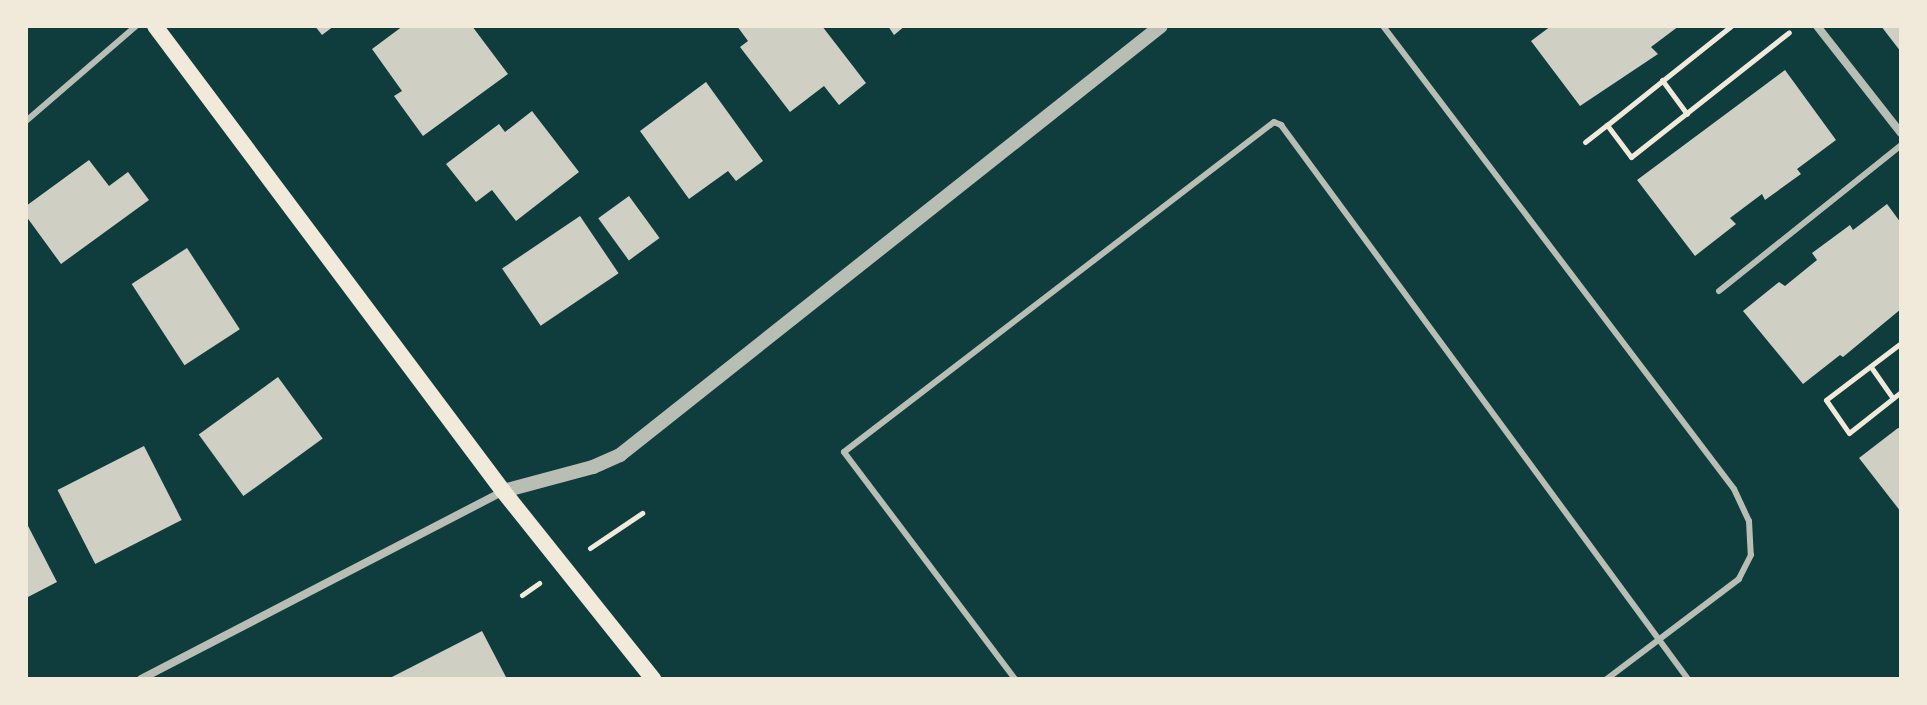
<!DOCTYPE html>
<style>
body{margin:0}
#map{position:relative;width:1927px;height:705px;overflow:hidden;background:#0f3d3e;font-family:Commissioner,sans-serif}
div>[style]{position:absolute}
.building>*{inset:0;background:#cfcfc3;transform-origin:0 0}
.path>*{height:5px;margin:-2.5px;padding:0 2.5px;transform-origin:2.5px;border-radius:2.5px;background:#f1e9da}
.service>*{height:6px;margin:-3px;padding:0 3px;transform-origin:3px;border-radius:3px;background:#b8beb3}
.minor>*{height:8px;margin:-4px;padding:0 4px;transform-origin:4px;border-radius:4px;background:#b8beb3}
.tertiary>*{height:14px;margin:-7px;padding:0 7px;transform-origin:7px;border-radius:7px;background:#b8beb3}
.secondary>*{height:16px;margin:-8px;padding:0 8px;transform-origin:8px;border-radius:8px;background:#f1e9da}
span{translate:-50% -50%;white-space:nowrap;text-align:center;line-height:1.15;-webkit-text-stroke:7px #f1e9da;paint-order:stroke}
.frame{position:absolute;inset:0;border:28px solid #f1e9da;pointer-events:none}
</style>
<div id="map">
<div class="building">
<i style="clip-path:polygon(315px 26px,334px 26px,322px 35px)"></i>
<i style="clip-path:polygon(403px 26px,472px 26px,508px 74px,423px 136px,394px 96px,402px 91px,372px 49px)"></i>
<i style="clip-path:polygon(737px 26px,822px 26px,866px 83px,839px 105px,824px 86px,790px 112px,740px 47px,748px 41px)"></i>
<i style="clip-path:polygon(888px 26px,905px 26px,894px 35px)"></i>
<i style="clip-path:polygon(1551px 26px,1679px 26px,1651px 47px,1658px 54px,1580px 106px,1531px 41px)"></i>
<i style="clip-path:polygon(1881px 26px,1901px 26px,1901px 52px)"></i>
<i style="clip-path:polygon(1785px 70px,1836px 140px,1797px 169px,1801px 174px,1765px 200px,1762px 194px,1730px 218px,1736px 224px,1695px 256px,1637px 180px)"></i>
<i style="clip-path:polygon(706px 82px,763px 161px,736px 181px,728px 171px,689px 199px,640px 131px)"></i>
<i style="clip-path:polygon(532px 111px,579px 172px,516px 221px,492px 190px,476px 202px,446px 164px,499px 124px,505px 132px)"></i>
<i style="clip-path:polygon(89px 160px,109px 186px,128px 172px,149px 200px,61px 264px,26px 216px,26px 206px)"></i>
<i style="left:629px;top:196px;width:52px;height:38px;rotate:54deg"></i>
<i style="clip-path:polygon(1887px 204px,1901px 223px,1901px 309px,1843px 357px,1840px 355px,1803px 384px,1743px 311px,1779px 282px,1785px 286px,1817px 260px,1812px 253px,1850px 225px,1853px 230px)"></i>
<i style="left:580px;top:216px;width:69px;height:94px;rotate:56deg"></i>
<i style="left:187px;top:248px;width:97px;height:66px;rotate:57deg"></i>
<i style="left:278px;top:377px;width:76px;height:98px;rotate:54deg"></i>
<i style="clip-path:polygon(1898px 428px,1901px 429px,1901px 512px,1859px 458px)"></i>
<i style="left:144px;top:446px;width:83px;height:97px;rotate:63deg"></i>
<i style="clip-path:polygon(26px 522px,57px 582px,26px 598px)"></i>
<i style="clip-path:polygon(482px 631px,507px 679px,388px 679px)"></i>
</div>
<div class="path">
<i style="left:1731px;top:26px;width:159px;rotate:141.4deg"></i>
<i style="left:1607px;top:125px;width:40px;rotate:53deg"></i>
<i style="left:1631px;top:157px;width:201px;rotate:-38.3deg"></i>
<i style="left:1662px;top:80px;width:42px;rotate:53.7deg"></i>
<i style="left:1585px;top:142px;width:28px;rotate:-38deg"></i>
<i style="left:1901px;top:343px;width:94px;rotate:142.8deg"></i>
<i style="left:1826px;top:400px;width:40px;rotate:55.1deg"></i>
<i style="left:1849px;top:433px;width:66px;rotate:-38.3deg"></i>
<i style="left:1871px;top:367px;width:38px;rotate:55deg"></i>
<i style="left:590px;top:548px;width:63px;rotate:-33.9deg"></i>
<i style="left:522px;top:595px;width:21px;rotate:-35deg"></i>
</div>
<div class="service">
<i style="left:1383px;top:26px;width:581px;rotate:52.83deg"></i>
<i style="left:1734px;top:489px;width:35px;rotate:65deg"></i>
<i style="left:1749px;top:521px;width:34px;rotate:87deg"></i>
<i style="left:1751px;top:555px;width:27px;rotate:117deg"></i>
<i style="left:1739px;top:579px;width:166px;rotate:142.9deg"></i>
<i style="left:26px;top:121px;width:145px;rotate:-40.8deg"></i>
<i style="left:1719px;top:291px;width:233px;rotate:-38.7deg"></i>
<i style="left:1015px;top:679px;width:284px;rotate:-127deg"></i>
<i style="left:844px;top:452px;width:542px;rotate:-37.5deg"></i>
<i style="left:1274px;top:122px;width:8px;rotate:23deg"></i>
<i style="left:1281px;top:125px;width:687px;rotate:53.7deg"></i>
</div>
<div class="minor">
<i style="left:1817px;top:26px;width:136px;rotate:51.9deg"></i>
<i style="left:141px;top:679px;width:408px;rotate:-27.4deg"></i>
</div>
<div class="tertiary">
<i style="left:503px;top:491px;width:93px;rotate:-14.9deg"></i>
<i style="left:593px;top:467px;width:30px;rotate:-24deg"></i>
<i style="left:620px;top:455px;width:690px;rotate:-38.41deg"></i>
</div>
<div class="secondary">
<i style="left:155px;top:26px;width:581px;rotate:53.19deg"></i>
<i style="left:503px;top:491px;width:241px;rotate:51.4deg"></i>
</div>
<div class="frame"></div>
</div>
